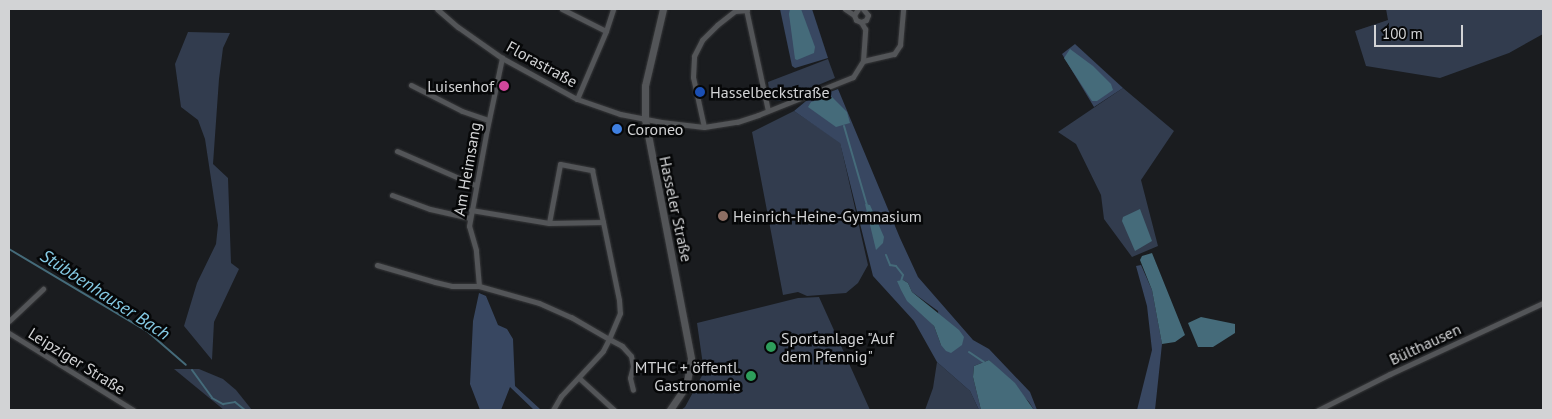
<!DOCTYPE html>
<meta charset="utf-8">
<style>
body{margin:0}
#map{position:relative;width:1552px;height:419px;overflow:hidden;background:#1a1c1f;font-family:"PT Sans",sans-serif}
div>[style]{position:absolute}
.green>*{inset:0;background:#323c4e}
.forest>*{inset:0;background:#384761}
.water>*{inset:0;background:#456b7a}
.stream>*{height:2px;margin:-1px;padding:0 1px;transform-origin:1px;border-radius:1px;background:#456b7a}
.roads{filter:drop-shadow(0 0 1px #37383a) drop-shadow(0 0 1px #37383a)}
.minor>*{height:5px;margin:-2.5px;padding:0 2.5px;transform-origin:2.5px;border-radius:2.5px;background:#535558}
.secondary>*{height:7px;margin:-3.5px;padding:0 3.5px;transform-origin:3.5px;border-radius:3.5px;background:#535558}
.dots>*{width:14px;height:14px;translate:-50% -50%;box-sizing:border-box;border:2px solid #060708;border-radius:50%}
span{translate:-50% -50%;white-space:nowrap;text-align:center;line-height:1.15;-webkit-text-stroke:5px #060708;paint-order:stroke}
.street-label{font-size:16px;color:#d2d3d5}
.poi-label{font-size:16px;color:#d2d3d5}
.right{translate:-100% -50%;text-align:right}
.left{translate:0 -50%;text-align:left}
.water-label{font-size:18px;color:#85cae4;font-style:italic}
.frame{position:absolute;inset:0;border:10px solid #d2d3d5;pointer-events:none}
.scale{position:absolute;left:1374px;top:25px;width:89px;height:22px;box-sizing:border-box;border:2px solid #d2d3d5;border-top:0;padding-left:6px;font-size:15px;line-height:18px;white-space:nowrap;color:#d2d3d5;-webkit-text-stroke:4px #060708;paint-order:stroke}
</style>
<div id="map">
<div class="green">
<i style="clip-path:polygon(1386px 9px,1543px 9px,1543px 34px,1509px 53px,1440px 78px,1366px 66px,1355px 31px,1388px 20px)"></i>
<i style="clip-path:polygon(188px 32px,230px 33px,223px 48px,219px 79px,213px 164px,228px 178px,231px 263px,239px 269px,214px 322px,212px 360px,184px 326px,197px 283px,216px 244px,218px 225px,205px 139px,198px 120px,181px 107px,175px 64px)"></i>
<i style="clip-path:polygon(828px 59px,835px 78px,780px 101px,773px 100px,770px 96px,768px 82px)"></i>
<i style="clip-path:polygon(1123px 88px,1174px 131px,1141px 180px,1158px 246px,1132px 257px,1104px 219px,1101px 195px,1076px 144px,1058px 132px)"></i>
<i style="clip-path:polygon(794px 111px,840px 142px,868px 265px,858px 283px,846px 293px,807px 296px,798px 292px,783px 295px,752px 132px)"></i>
<i style="clip-path:polygon(819px 297px,870px 410px,681px 410px,685px 407px,704px 372px,697px 323px,798px 298px)"></i>
<i style="clip-path:polygon(937px 362px,970px 391px,979px 410px,925px 410px,933px 388px)"></i>
<i style="clip-path:polygon(174px 369px,199px 369px,223px 379px,236px 390px,252px 410px,224px 410px)"></i>
</div>
<div class="forest">
<i style="clip-path:polygon(780px 9px,812px 9px,828px 58px,795px 68px,792px 66px)"></i>
<i style="clip-path:polygon(1075px 44px,1123px 88px,1094px 107px,1062px 54px)"></i>
<i style="clip-path:polygon(evenodd,838px 89px,900px 238px,918px 277px,973px 340px,989px 349px,1030px 392px,1037px 410px,1034px 410px,1029px 402px,989px 360px,974px 366px,973px 377px,981px 410px,979px 410px,970px 391px,937px 362px,914px 321px,873px 276px,840px 143px,794px 111px,806px 101px,838px 89px,903px 280px,908px 283px,912px 292px,938px 311px,941px 345px,934px 326px,924px 315px,903px 280px)"></i>
<i style="clip-path:polygon(1141px 265px,1152px 290px,1162px 344px,1155px 410px,1137px 410px,1152px 350px,1147px 306px,1136px 266px)"></i>
<i style="clip-path:polygon(479px 293px,486px 296px,498px 325px,507px 329px,513px 339px,515px 386px,540px 409px,534px 410px,510px 387px,501px 410px,480px 410px,470px 384px,473px 321px)"></i>
</div>
<div class="water">
<i style="clip-path:polygon(790px 9px,801px 9px,815px 47px,814px 53px,797px 60px,795px 59px,789px 14px)"></i>
<i style="clip-path:polygon(1070px 49px,1093px 66px,1111px 84px,1113px 90px,1097px 101px,1092px 101px,1064px 58px)"></i>
<i style="clip-path:polygon(831px 96px,847px 112px,850px 123px,836px 127px,808px 107px,811px 102px)"></i>
<i style="clip-path:polygon(865px 204px,870px 205px,884px 237px,883px 243px,876px 250px)"></i>
<i style="clip-path:polygon(1140px 209px,1152px 241px,1135px 251px,1122px 221px,1123px 217px)"></i>
<i style="clip-path:polygon(1152px 253px,1185px 335px,1175px 342px,1162px 344px,1152px 290px,1140px 260px,1142px 256px)"></i>
<i style="clip-path:polygon(903px 280px,908px 283px,912px 292px,959px 330px,964px 337px,962px 345px,951px 353px,946px 351px,941px 345px,934px 326px,907px 301px,901px 290px,897px 281px)"></i>
<i style="clip-path:polygon(1201px 317px,1235px 324px,1235px 333px,1213px 347px,1198px 347px,1188px 323px)"></i>
<i style="clip-path:polygon(989px 360px,1015px 383px,1034px 410px,981px 410px,973px 377px,974px 366px)"></i>
</div>
<div class="stream">
<i style="left:844px;top:126px;width:82px;rotate:73.8deg"></i>
<i style="left:9px;top:249px;width:162px;rotate:30.8deg"></i>
<i style="left:148px;top:332px;width:50px;rotate:41deg"></i>
<i style="left:886px;top:255px;width:11px;rotate:68deg"></i>
<i style="left:890px;top:265px;width:6px;rotate:9deg"></i>
<i style="left:896px;top:266px;width:11px;rotate:52deg"></i>
<i style="left:903px;top:275px;width:6px;rotate:108deg"></i>
<i style="left:969px;top:352px;width:18px;rotate:34deg"></i>
<i style="left:192px;top:370px;width:34px;rotate:54deg"></i>
<i style="left:212px;top:398px;width:13px;rotate:29deg"></i>
<i style="left:223px;top:404px;width:12px;rotate:-9deg"></i>
<i style="left:235px;top:402px;width:13px;rotate:39deg"></i>
</div>
<div class="roads">
<div class="minor">
<i style="left:437px;top:9px;width:28px;rotate:41deg"></i>
<i style="left:458px;top:27px;width:54px;rotate:35.2deg"></i>
<i style="left:502px;top:58px;width:85px;rotate:28.7deg"></i>
<i style="left:577px;top:99px;width:46px;rotate:19.2deg"></i>
<i style="left:620px;top:114px;width:42px;rotate:11deg"></i>
<i style="left:661px;top:122px;width:43px;rotate:6.6deg"></i>
<i style="left:704px;top:127px;width:33px;rotate:-9deg"></i>
<i style="left:737px;top:122px;width:22px;rotate:-18deg"></i>
<i style="left:758px;top:115px;width:102px;rotate:-21.8deg"></i>
<i style="left:853px;top:77px;width:19px;rotate:-58deg"></i>
<i style="left:863px;top:61px;width:32px;rotate:-86deg"></i>
<i style="left:865px;top:29px;width:8px;rotate:-120deg"></i>
<i style="left:562px;top:9px;width:49px;rotate:26.6deg"></i>
<i style="left:746px;top:9px;width:104px;rotate:77.8deg"></i>
<i style="left:845px;top:9px;width:11px;rotate:34deg"></i>
<i style="left:858px;top:9px;width:7px;rotate:124deg"></i>
<i style="left:854px;top:15px;width:5px;rotate:68deg"></i>
<i style="left:856px;top:20px;width:5px;rotate:22deg"></i>
<i style="left:861px;top:22px;width:5px;rotate:-22deg"></i>
<i style="left:866px;top:20px;width:5px;rotate:-68deg"></i>
<i style="left:868px;top:15px;width:8px;rotate:-130deg"></i>
<i style="left:863px;top:61px;width:32px;rotate:-13deg"></i>
<i style="left:894px;top:54px;width:11px;rotate:-56deg"></i>
<i style="left:900px;top:45px;width:36px;rotate:-85deg"></i>
<i style="left:411px;top:85px;width:57px;rotate:27deg"></i>
<i style="left:462px;top:111px;width:28px;rotate:19deg"></i>
<i style="left:577px;top:99px;width:74px;rotate:-66.9deg"></i>
<i style="left:606px;top:31px;width:23px;rotate:-72deg"></i>
<i style="left:704px;top:127px;width:51px;rotate:-102.4deg"></i>
<i style="left:693px;top:77px;width:21px;rotate:-87deg"></i>
<i style="left:694px;top:56px;width:18px;rotate:-63deg"></i>
<i style="left:702px;top:40px;width:21px;rotate:-45deg"></i>
<i style="left:717px;top:25px;width:23px;rotate:-38deg"></i>
<i style="left:735px;top:11px;width:12px;rotate:-5deg"></i>
<i style="left:397px;top:151px;width:85px;rotate:23.6deg"></i>
<i style="left:392px;top:195px;width:40px;rotate:20.2deg"></i>
<i style="left:430px;top:209px;width:41px;rotate:12.7deg"></i>
<i style="left:471px;top:210px;width:79px;rotate:9.5deg"></i>
<i style="left:603px;top:222px;width:54px;rotate:178.9deg"></i>
<i style="left:549px;top:223px;width:60px;rotate:-79.4deg"></i>
<i style="left:560px;top:164px;width:33px;rotate:11deg"></i>
<i style="left:592px;top:170px;width:53px;rotate:78.1deg"></i>
<i style="left:603px;top:222px;width:80px;rotate:78.4deg"></i>
<i style="left:619px;top:300px;width:13px;rotate:86deg"></i>
<i style="left:620px;top:313px;width:28px;rotate:113deg"></i>
<i style="left:609px;top:339px;width:15px;rotate:28deg"></i>
<i style="left:622px;top:346px;width:13px;rotate:48deg"></i>
<i style="left:631px;top:356px;width:10px;rotate:79deg"></i>
<i style="left:633px;top:366px;width:12px;rotate:104deg"></i>
<i style="left:630px;top:378px;width:12px;rotate:76deg"></i>
<i style="left:377px;top:265px;width:60px;rotate:16.3deg"></i>
<i style="left:435px;top:282px;width:17px;rotate:13deg"></i>
<i style="left:452px;top:286px;width:27px"></i>
<i style="left:479px;top:286px;width:62px;rotate:15.8deg"></i>
<i style="left:539px;top:303px;width:35px;rotate:24deg"></i>
<i style="left:571px;top:317px;width:44px;rotate:30.1deg"></i>
<i style="left:609px;top:339px;width:13px;rotate:117deg"></i>
<i style="left:603px;top:351px;width:62px;rotate:133deg"></i>
<i style="left:561px;top:396px;width:16px;rotate:120deg"></i>
<i style="left:479px;top:286px;width:36px;rotate:-95deg"></i>
<i style="left:476px;top:250px;width:25px;rotate:-106deg"></i>
<i style="left:469px;top:226px;width:99px;rotate:-79.5deg"></i>
<i style="left:487px;top:129px;width:73px;rotate:-78.1deg"></i>
<i style="left:9px;top:321px;width:47px;rotate:-43.3deg"></i>
<i style="left:9px;top:333px;width:146px;rotate:31.8deg"></i>
<i style="left:579px;top:378px;width:47px;rotate:42.4deg"></i>
<i style="left:1318px;top:410px;width:80px;rotate:-26.6deg"></i>
<i style="left:1390px;top:374px;width:169px;rotate:-24.9deg"></i>
</div>
<div class="secondary">
<i style="left:663px;top:9px;width:79px;rotate:103.2deg"></i>
<i style="left:645px;top:86px;width:33px;rotate:90deg"></i>
<i style="left:645px;top:119px;width:244px;rotate:79.1deg"></i>
<i style="left:691px;top:359px;width:27px;rotate:100deg"></i>
<i style="left:686px;top:386px;width:29px;rotate:124deg"></i>
</div>
</div>
<div class="dots">
<i style="left:504px;top:86px;background:#d1479c"></i>
<i style="left:700px;top:92px;background:#1a4fb4"></i>
<i style="left:617px;top:129px;background:#3f7fe0"></i>
<i style="left:723px;top:216px;background:#8d6e63"></i>
<i style="left:771px;top:347px;background:#2e9e5b"></i>
<i style="left:751px;top:376px;background:#2e9e5b"></i>
</div>
<div class="street-label">
<span style="left:542px;top:64px;rotate:29deg">Florastraße</span>
<span style="left:467px;top:169px;rotate:-80deg">Am Heimsang</span>
<span style="left:676px;top:209px;rotate:78deg">Hasseler Straße</span>
<span style="left:1425px;top:344px;rotate:-25deg">Bülthausen</span>
<span style="left:77px;top:361px;rotate:32deg">Leipziger Straße</span>
</div>
<div class="poi-label">
<span class="right" style="left:494px;top:86px">Luisenhof</span>
<span class="left" style="left:710px;top:92px">Hasselbeckstraße</span>
<span class="left" style="left:627px;top:129px">Coroneo</span>
<span class="left" style="left:733px;top:216px">Heinrich-Heine-Gymnasium</span>
<span class="left" style="left:781px;top:347px">Sportanlage "Auf<br>dem Pfennig"</span>
<span class="right" style="left:741px;top:376px">MTHC + öffentl.<br>Gastronomie</span>
</div>
<div class="water-label">
<span style="left:105px;top:295px;rotate:33deg">Stübbenhauser Bach</span>
</div>
<div class="frame"></div>
<div class="scale">100 m</div>
</div>
